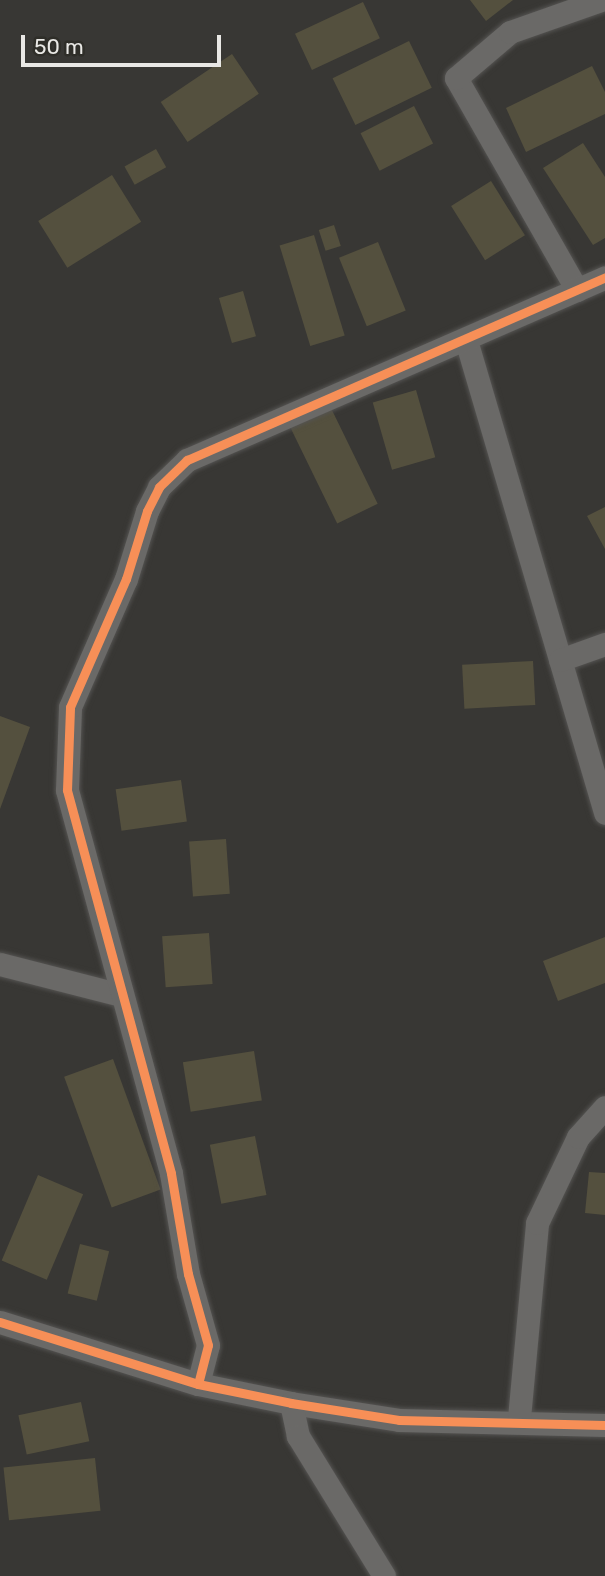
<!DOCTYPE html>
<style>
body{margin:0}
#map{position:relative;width:605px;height:1576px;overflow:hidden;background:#383734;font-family:Rubik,sans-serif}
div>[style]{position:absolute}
.building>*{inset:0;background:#54503e;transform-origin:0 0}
.roads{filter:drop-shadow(0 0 2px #545351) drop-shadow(0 0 2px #545351)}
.street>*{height:23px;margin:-11.5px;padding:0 11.5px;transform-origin:11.5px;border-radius:11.5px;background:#6a6967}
.cycleway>*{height:9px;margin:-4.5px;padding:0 4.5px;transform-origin:4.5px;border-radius:4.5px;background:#f78f57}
span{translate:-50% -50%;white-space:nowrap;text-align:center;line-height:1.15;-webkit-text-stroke:5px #2f2e29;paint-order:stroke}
.scale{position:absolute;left:21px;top:35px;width:200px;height:32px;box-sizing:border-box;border:4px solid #e9e8e5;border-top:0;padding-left:9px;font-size:21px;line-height:24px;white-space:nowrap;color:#e9e8e5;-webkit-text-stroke:5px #2f2e29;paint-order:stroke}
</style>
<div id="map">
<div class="building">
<i style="clip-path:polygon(470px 0,513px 0,486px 21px)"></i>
<i style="left:363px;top:2px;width:40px;height:75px;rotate:65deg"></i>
<i style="left:409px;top:41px;width:52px;height:85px;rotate:64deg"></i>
<i style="left:232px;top:54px;width:48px;height:86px;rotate:56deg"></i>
<i style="clip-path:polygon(592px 66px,605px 92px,605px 114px,526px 152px,506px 108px)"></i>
<i style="left:414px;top:106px;width:42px;height:60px;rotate:63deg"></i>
<i style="clip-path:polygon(583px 143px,605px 177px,605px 238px,593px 245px,543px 168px)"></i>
<i style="left:156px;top:149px;width:21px;height:36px;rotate:61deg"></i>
<i style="left:112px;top:175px;width:55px;height:87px;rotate:58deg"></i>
<i style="left:491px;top:181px;width:64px;height:47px;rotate:58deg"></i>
<i style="left:334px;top:225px;width:22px;height:16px;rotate:72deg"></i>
<i style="left:314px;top:235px;width:105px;height:36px;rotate:73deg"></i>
<i style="left:378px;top:242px;width:74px;height:42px;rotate:68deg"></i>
<i style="left:243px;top:291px;width:47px;height:25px;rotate:74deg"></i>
<i style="left:416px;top:390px;width:70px;height:45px;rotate:74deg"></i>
<i style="left:329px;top:404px;width:111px;height:45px;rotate:64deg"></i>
<i style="clip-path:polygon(605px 507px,605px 549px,587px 516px)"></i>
<i style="left:533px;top:661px;width:44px;height:71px;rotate:87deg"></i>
<i style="clip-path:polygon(0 716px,30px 727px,0 809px)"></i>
<i style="left:181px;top:780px;width:42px;height:66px;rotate:82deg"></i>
<i style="left:226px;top:839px;width:55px;height:37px;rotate:86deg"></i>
<i style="left:209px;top:933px;width:51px;height:47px;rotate:86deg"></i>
<i style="clip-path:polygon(605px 937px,605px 983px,558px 1001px,543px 961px)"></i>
<i style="left:254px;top:1051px;width:50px;height:72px;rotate:81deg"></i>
<i style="left:113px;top:1059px;width:139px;height:52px;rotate:70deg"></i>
<i style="left:255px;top:1136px;width:60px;height:46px;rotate:79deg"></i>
<i style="clip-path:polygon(589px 1172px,605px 1173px,605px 1215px,585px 1213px)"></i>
<i style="left:38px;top:1175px;width:49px;height:93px;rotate:23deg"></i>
<i style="left:80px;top:1244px;width:30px;height:51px;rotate:14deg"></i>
<i style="left:81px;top:1402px;width:40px;height:64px;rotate:78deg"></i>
<i style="left:95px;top:1458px;width:53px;height:92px;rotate:84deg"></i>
</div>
<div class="roads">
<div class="street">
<i style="left:577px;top:290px;width:244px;rotate:-119.7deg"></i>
<i style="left:456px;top:78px;width:71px;rotate:-40.4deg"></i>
<i style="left:510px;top:32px;width:96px;rotate:-19.4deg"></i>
<i style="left:466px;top:340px;width:493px;rotate:73.6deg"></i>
<i style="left:560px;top:660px;width:48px;rotate:-19.6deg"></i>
<i style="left:0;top:964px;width:125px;rotate:14.4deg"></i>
<i style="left:0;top:1322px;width:207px;rotate:17.4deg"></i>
<i style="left:198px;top:1384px;width:95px;rotate:11.5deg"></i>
<i style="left:291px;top:1403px;width:109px;rotate:8.9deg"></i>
<i style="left:399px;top:1420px;width:206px;rotate:1.4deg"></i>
<i style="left:198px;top:1384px;width:40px;rotate:-75.6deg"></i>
<i style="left:208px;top:1345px;width:74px;rotate:-105.7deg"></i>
<i style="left:188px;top:1274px;width:102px;rotate:-99.6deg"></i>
<i style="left:171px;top:1173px;width:397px;rotate:-105.2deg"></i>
<i style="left:67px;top:790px;width:83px;rotate:-87.9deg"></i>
<i style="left:70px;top:707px;width:140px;rotate:-66.4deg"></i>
<i style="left:126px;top:579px;width:71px;rotate:-72.8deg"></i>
<i style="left:147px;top:511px;width:27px;rotate:-63deg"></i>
<i style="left:159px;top:487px;width:39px;rotate:-44deg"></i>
<i style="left:187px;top:460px;width:456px;rotate:-23.6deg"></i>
<i style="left:291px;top:1403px;width:34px;rotate:78deg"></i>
<i style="left:298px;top:1436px;width:164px;rotate:58.4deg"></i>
<i style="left:519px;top:1418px;width:196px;rotate:-84.7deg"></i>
<i style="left:537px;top:1223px;width:95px;rotate:-64.5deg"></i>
<i style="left:578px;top:1137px;width:40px;rotate:-48deg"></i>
</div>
</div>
<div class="cycleway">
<i style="left:0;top:1322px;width:207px;rotate:17.4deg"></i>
<i style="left:198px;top:1384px;width:95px;rotate:11.5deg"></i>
<i style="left:291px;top:1403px;width:109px;rotate:8.9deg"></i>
<i style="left:399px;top:1420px;width:206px;rotate:1.4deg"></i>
<i style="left:198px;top:1384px;width:40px;rotate:-75.6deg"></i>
<i style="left:208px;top:1345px;width:74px;rotate:-105.7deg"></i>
<i style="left:188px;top:1274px;width:102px;rotate:-99.6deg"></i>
<i style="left:171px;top:1173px;width:397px;rotate:-105.2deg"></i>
<i style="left:67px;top:790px;width:83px;rotate:-87.9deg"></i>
<i style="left:70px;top:707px;width:140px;rotate:-66.4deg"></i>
<i style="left:126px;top:579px;width:71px;rotate:-72.8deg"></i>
<i style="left:147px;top:511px;width:27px;rotate:-63deg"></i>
<i style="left:159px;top:487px;width:39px;rotate:-44deg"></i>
<i style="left:187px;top:460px;width:456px;rotate:-23.6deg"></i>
</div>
<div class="scale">50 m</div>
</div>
